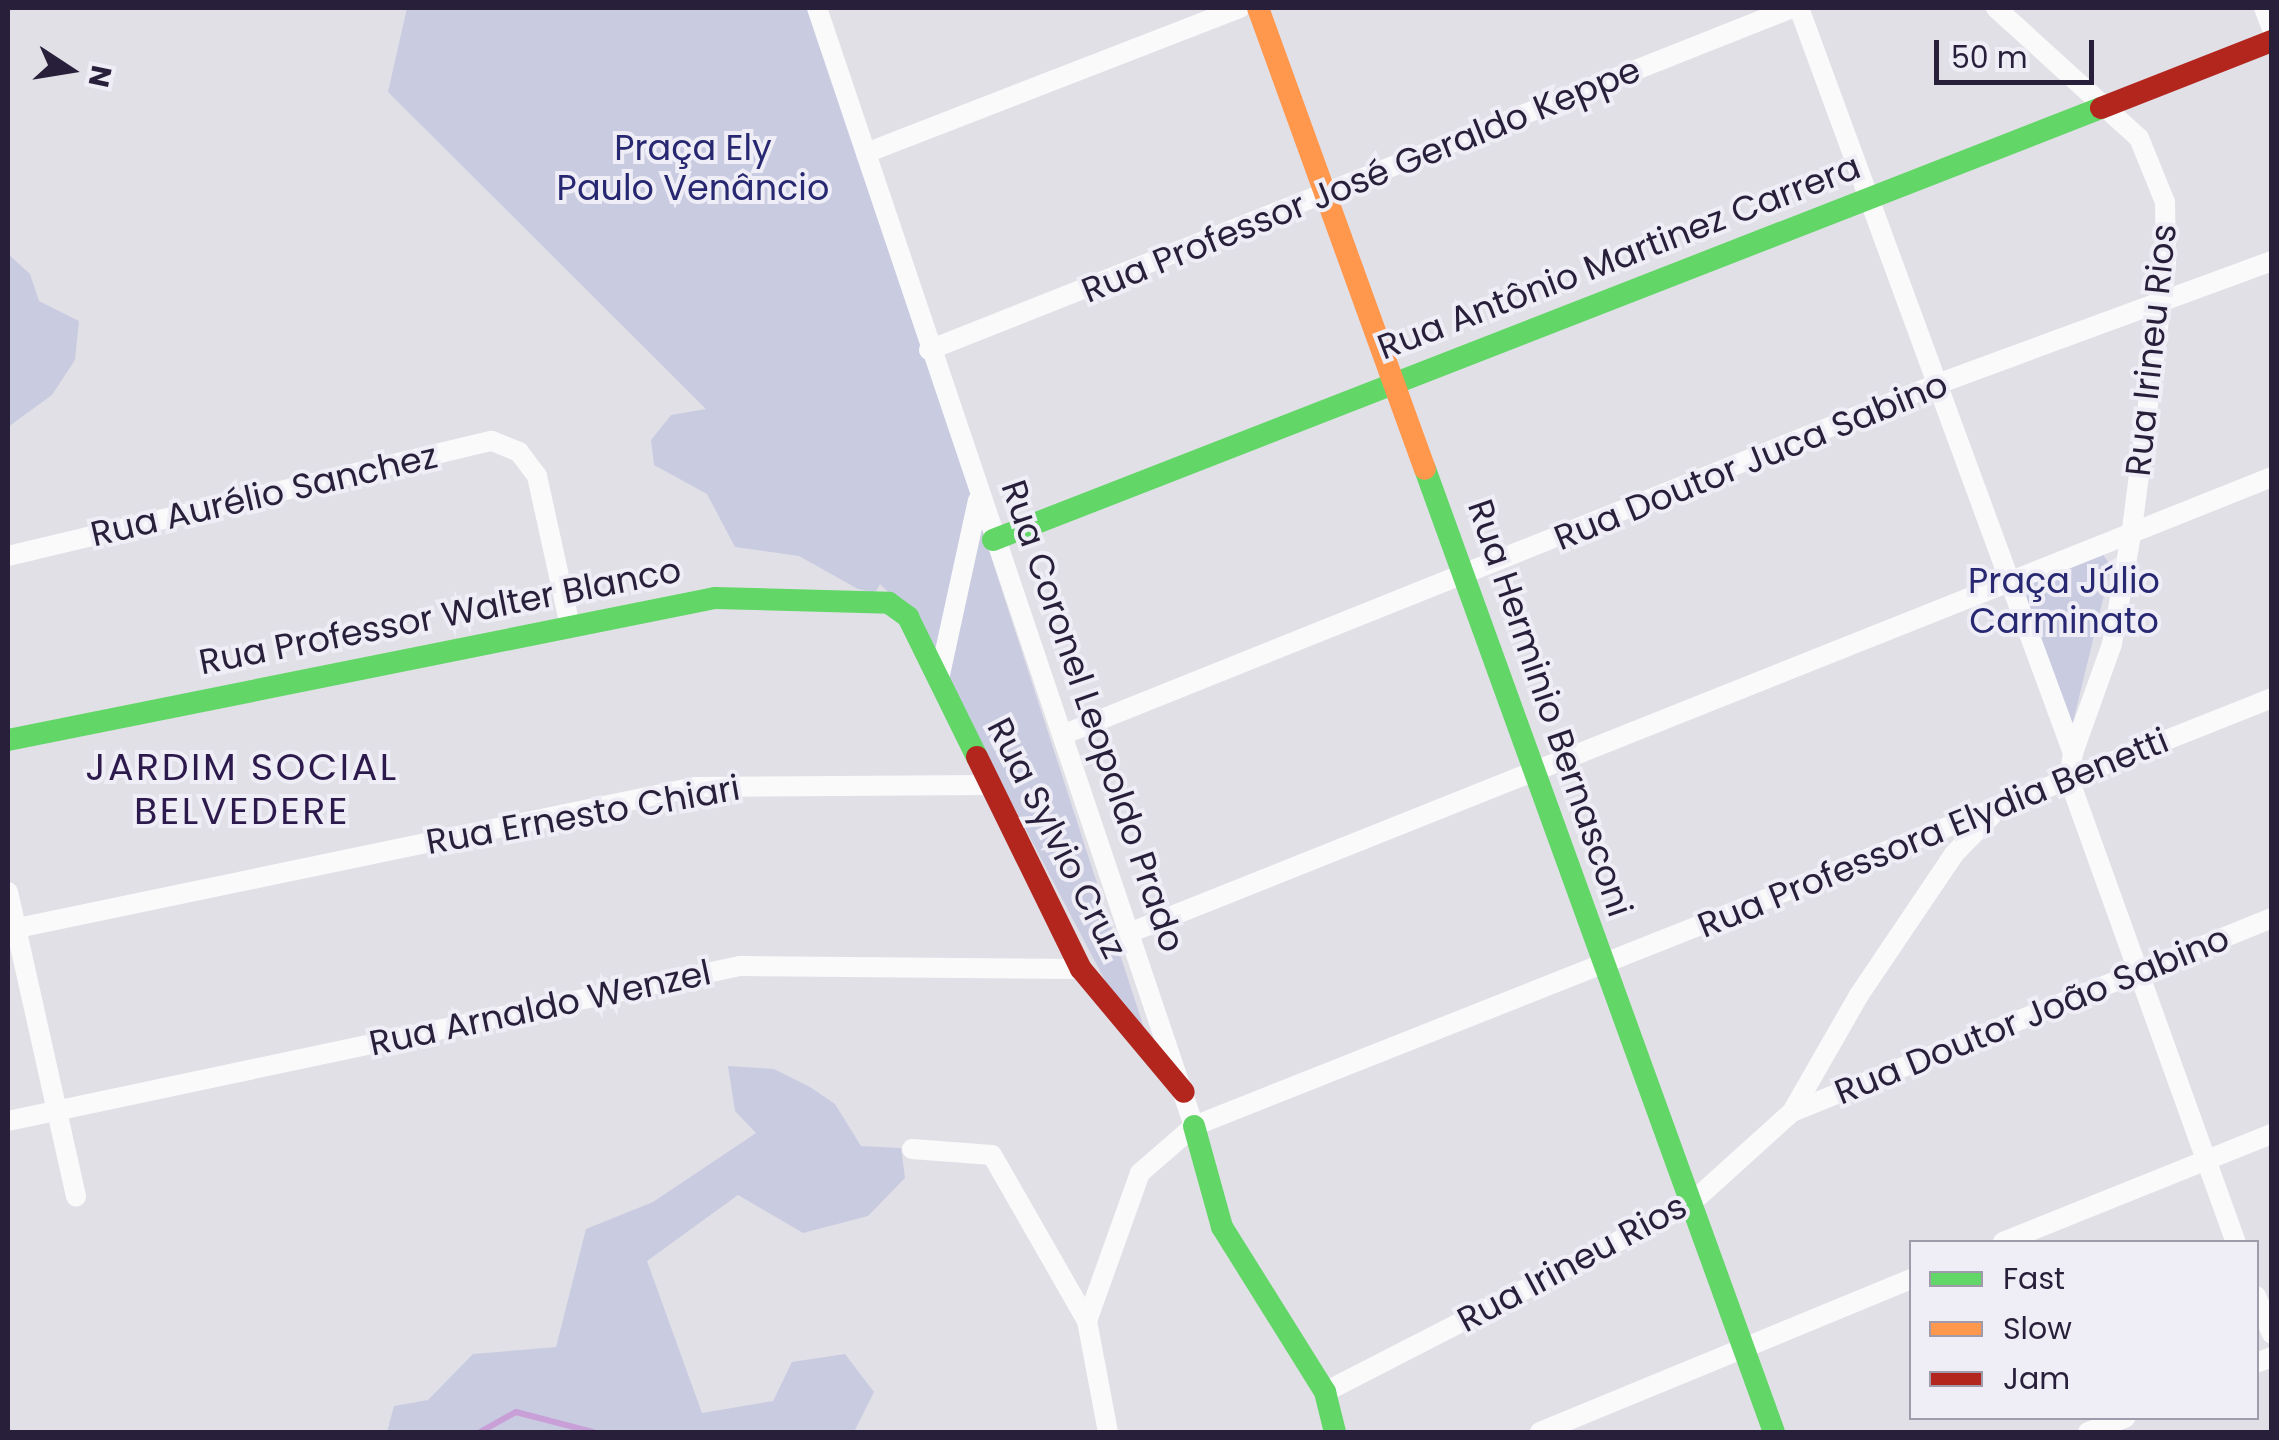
<!DOCTYPE html>
<meta charset="utf-8">
<style>
body{margin:0}
#map{position:relative;width:2279px;height:1440px;overflow:hidden;background:#e1e0e7;font-family:Poppins,sans-serif}
div>[style]{position:absolute}
.green>*{inset:0;background:#c9cbe1}
.stream>*{height:6px;margin:-3px;padding:0 3px;transform-origin:3px;border-radius:3px;background:#c99fd8}
.street>*{height:20px;margin:-10px;padding:0 10px;transform-origin:10px;border-radius:10px;background:#fafafb}
.fast>*{height:22px;margin:-11px;padding:0 11px;transform-origin:11px;border-radius:11px;background:#63d668}
.slow>*{height:22px;margin:-11px;padding:0 11px;transform-origin:11px;border-radius:11px;background:#ff974d}
.jam>*{height:22px;margin:-11px;padding:0 11px;transform-origin:11px;border-radius:11px;background:#b3261e}
span{translate:-50% -50%;white-space:nowrap;text-align:center;line-height:1.15;-webkit-text-stroke:8px #efeef7;paint-order:stroke}
.park-label{font-size:35px;color:#282872}
.street-label{font-size:35px;color:#281f3a}
.neighbourhood-label{font-size:38px;color:#2d1a4c;letter-spacing:2.5px}
.frame{position:absolute;inset:0;border:10px solid #281f3a;pointer-events:none}
.legend{position:absolute;left:1909px;top:1240px;width:350px;height:180px;box-sizing:border-box;background:#efeef7;border:2px solid #9f9bab;margin:0;padding:12px 18px;list-style:none;font-size:30px;color:#281f3a}
.legend li{display:flex;align-items:center;gap:20px;height:50px}
.legend b{width:50px;border:2px solid #9f9bab}
.north{position:absolute;left:20px;top:20px;width:100px;height:100px;-webkit-text-stroke:8px #efeef7;paint-order:stroke;rotate:102deg;font-size:28px;font-weight:700;line-height:40px;text-align:center;color:#281f3a}
.north::after{content:'';display:block;margin:auto;width:35px;height:45px;background:#281f3a;clip-path:polygon(50% 0,100% 100%,50% 72%,0 100%)}
.scale{position:absolute;left:1934px;top:40px;width:160px;height:45px;box-sizing:border-box;border:5px solid #281f3a;border-top:0;padding-left:12px;font-size:30px;line-height:35px;white-space:nowrap;color:#281f3a;-webkit-text-stroke:8px #efeef7;paint-order:stroke}
</style>
<div id="map">
<div class="green">
<i style="clip-path:polygon(407px 8px,813px 8px,1144px 1028px,1123px 1015px,916px 620px,880px 584px,875px 593px,858px 589px,799px 556px,735px 547px,707px 494px,654px 465px,651px 440px,671px 415px,706px 409px,388px 92px)"></i>
<i style="clip-path:polygon(8px 254px,30px 274px,39px 301px,79px 321px,75px 360px,52px 395px,8px 427px)"></i>
<i style="clip-path:polygon(2098px 547px,2111px 566px,2073px 722px,2063px 718px,2018px 575px)"></i>
<i style="clip-path:polygon(728px 1066px,774px 1069px,810px 1087px,835px 1104px,861px 1146px,901px 1148px,905px 1178px,868px 1216px,803px 1233px,738px 1195px,647px 1261px,702px 1413px,773px 1401px,792px 1362px,845px 1354px,874px 1392px,854px 1432px,387px 1432px,394px 1406px,428px 1400px,473px 1354px,556px 1347px,586px 1229px,653px 1202px,756px 1133px,735px 1111px)"></i>
</div>
<div class="stream">
<i style="left:480px;top:1432px;width:41px;rotate:-29.1deg"></i>
<i style="left:516px;top:1412px;width:80px;rotate:14.6deg"></i>
</div>
<div class="street">
<i style="left:817px;top:8px;width:1180px;rotate:71.37deg"></i>
<i style="left:1799px;top:8px;width:794px;rotate:69.81deg"></i>
<i style="left:2073px;top:753px;width:26px;rotate:99deg"></i>
<i style="left:2069px;top:779px;width:492px;rotate:70.2deg"></i>
<i style="left:1996px;top:8px;width:193px;rotate:42.3deg"></i>
<i style="left:2139px;top:138px;width:69px;rotate:67.9deg"></i>
<i style="left:2165px;top:202px;width:62px;rotate:89.1deg"></i>
<i style="left:2166px;top:264px;width:267px;rotate:97.3deg"></i>
<i style="left:2132px;top:529px;width:117px;rotate:99.9deg"></i>
<i style="left:2112px;top:644px;width:116px;rotate:109.7deg"></i>
<i style="left:2264px;top:8px;width:22px;rotate:69deg"></i>
<i style="left:866px;top:153px;width:401px;rotate:-21.2deg"></i>
<i style="left:929px;top:350px;width:928px;rotate:-21.62deg"></i>
<i style="left:8px;top:556px;width:497px;rotate:-13.4deg"></i>
<i style="left:492px;top:441px;width:29px;rotate:22deg"></i>
<i style="left:519px;top:452px;width:30px;rotate:53deg"></i>
<i style="left:537px;top:476px;width:148px;rotate:77.6deg"></i>
<i style="left:939px;top:679px;width:183px;rotate:-77.7deg"></i>
<i style="left:1067px;top:733px;width:932px;rotate:-21.86deg"></i>
<i style="left:1932px;top:386px;width:362px;rotate:-20.2deg"></i>
<i style="left:8px;top:892px;width:312px;rotate:77.4deg"></i>
<i style="left:8px;top:930px;width:702px;rotate:-11.76deg"></i>
<i style="left:695px;top:787px;width:292px;rotate:-0.4deg"></i>
<i style="left:1134px;top:931px;width:1225px;rotate:-21.75deg"></i>
<i style="left:1792px;top:1112px;width:518px;rotate:-22.01deg"></i>
<i style="left:8px;top:1121px;width:748px;rotate:-11.96deg"></i>
<i style="left:740px;top:966px;width:341px;rotate:0.5deg"></i>
<i style="left:912px;top:1149px;width:80px;rotate:4.3deg"></i>
<i style="left:992px;top:1155px;width:191px;rotate:60.2deg"></i>
<i style="left:1087px;top:1321px;width:113px;rotate:79.3deg"></i>
<i style="left:2003px;top:1242px;width:290px;rotate:-21.9deg"></i>
<i style="left:2256px;top:1296px;width:41px;rotate:67.2deg"></i>
<i style="left:1087px;top:1321px;width:157px;rotate:-70.3deg"></i>
<i style="left:1140px;top:1173px;width:72px;rotate:-41deg"></i>
<i style="left:1194px;top:1126px;width:1160px;rotate:-21.65deg"></i>
<i style="left:2256px;top:1363px;width:17px;rotate:-21deg"></i>
<i style="left:1325px;top:1392px;width:409px;rotate:-27.2deg"></i>
<i style="left:1689px;top:1205px;width:139px;rotate:-42.1deg"></i>
<i style="left:1792px;top:1112px;width:135px;rotate:-60.2deg"></i>
<i style="left:1859px;top:995px;width:170px;rotate:-56deg"></i>
<i style="left:1954px;top:854px;width:54px;rotate:-45.7deg"></i>
<i style="left:1540px;top:1432px;width:402px;rotate:-22.4deg"></i>
<i style="left:2088px;top:1432px;width:40px;rotate:-21deg"></i>
</div>
<div class="fast">
<i style="left:1425px;top:469px;width:1024px;rotate:70.08deg"></i>
<i style="left:993px;top:540px;width:1189px;rotate:-21.3deg"></i>
<i style="left:8px;top:740px;width:721px;rotate:-11.36deg"></i>
<i style="left:715px;top:598px;width:174px;rotate:1.6deg"></i>
<i style="left:889px;top:603px;width:24px;rotate:36deg"></i>
<i style="left:908px;top:617px;width:156px;rotate:63.8deg"></i>
<i style="left:1194px;top:1126px;width:105px;rotate:74.5deg"></i>
<i style="left:1222px;top:1227px;width:195px;rotate:58deg"></i>
<i style="left:1325px;top:1392px;width:41px;rotate:76deg"></i>
</div>
<div class="slow">
<i style="left:1258px;top:8px;width:490px;rotate:70.1deg"></i>
</div>
<div class="jam">
<i style="left:2101px;top:108px;width:184px;rotate:-21.4deg"></i>
<i style="left:977px;top:757px;width:236px;rotate:63.9deg"></i>
<i style="left:1081px;top:969px;width:160px;rotate:50.1deg"></i>
</div>
<div class="park-label">
<span style="left:693px;top:168px">Praça Ely<br>Paulo Venâncio</span>
<span style="left:2064px;top:601px">Praça Júlio<br>Carminato</span>
</div>
<div class="street-label">
<span style="left:1361px;top:180px;rotate:-22deg">Rua Professor José Geraldo Keppe</span>
<span style="left:1619px;top:257px;rotate:-21deg">Rua Antônio Martinez Carrera</span>
<span style="left:2151px;top:350px;rotate:-84deg">Rua Irineu Rios</span>
<span style="left:1751px;top:461px;rotate:-22deg">Rua Doutor Juca Sabino</span>
<span style="left:264px;top:495px;rotate:-13deg">Rua Aurélio Sanchez</span>
<span style="left:440px;top:616px;rotate:-11deg">Rua Professor Walter Blanco</span>
<span style="left:1550px;top:708px;rotate:71deg">Rua Herminio Bernasconi</span>
<span style="left:1093px;top:716px;rotate:71deg">Rua Coronel Leopoldo Prado</span>
<span style="left:583px;top:815px;rotate:-10deg">Rua Ernesto Chiari</span>
<span style="left:1933px;top:833px;rotate:-22deg">Rua Professora Elydia Benetti</span>
<span style="left:1057px;top:838px;rotate:63deg">Rua Sylvio Cruz</span>
<span style="left:540px;top:1008px;rotate:-12deg">Rua Arnaldo Wenzel</span>
<span style="left:2032px;top:1015px;rotate:-22deg">Rua Doutor João Sabino</span>
<span style="left:1572px;top:1263px;rotate:-28deg">Rua Irineu Rios</span>
</div>
<div class="neighbourhood-label">
<span style="left:242px;top:789px">JARDIM SOCIAL<br>BELVEDERE</span>
</div>
<div class="frame"></div>
<ul class="legend">
<li><b style="height:12px;background:#63d668"></b>Fast</li>
<li><b style="height:12px;background:#ff974d"></b>Slow</li>
<li><b style="height:12px;background:#b3261e"></b>Jam</li>
</ul>
<div class="north">N</div>
<div class="scale">50 m</div>
</div>
